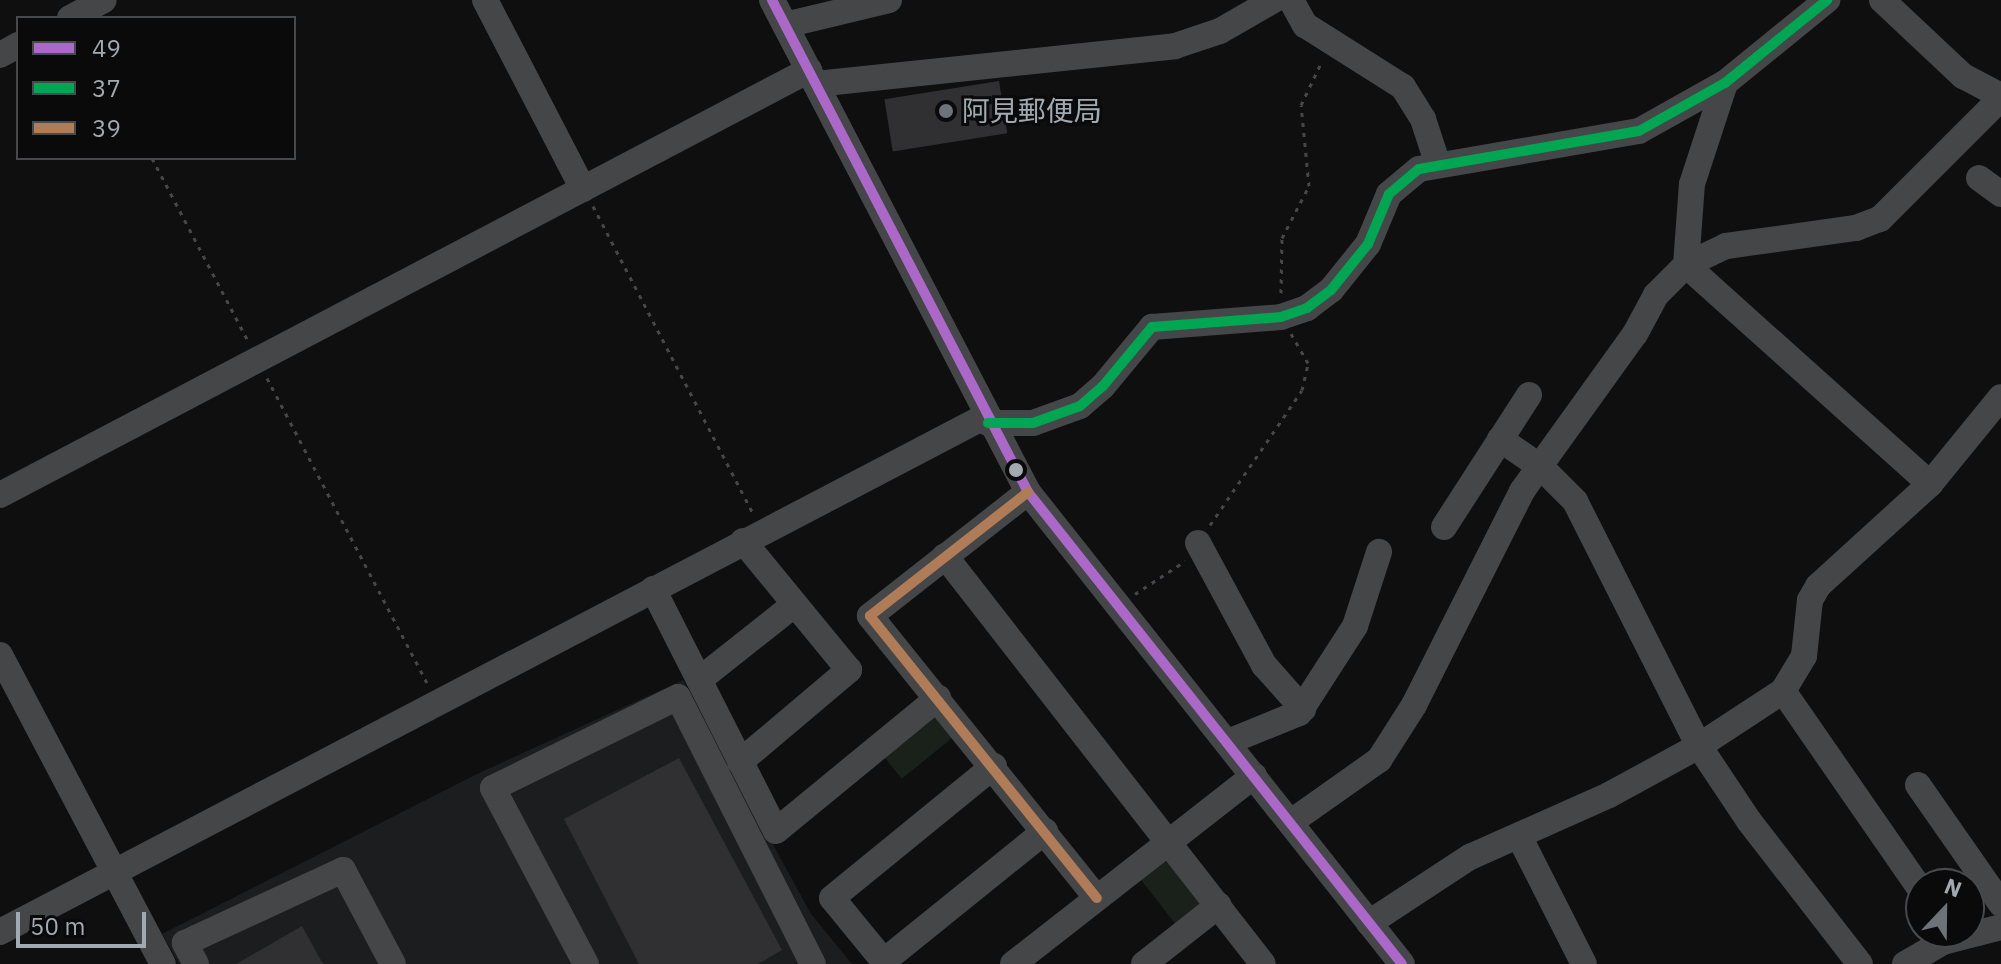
<!DOCTYPE html>
<meta charset="utf-8">
<style>
body{margin:0}
#map{position:relative;width:2001px;height:964px;overflow:hidden;background:#0f0f10;font-family:"IBM Plex Sans","Noto Sans JP",sans-serif}
div>[style]{position:absolute}
.built>*{inset:0;background:#1c1d1e}
.green>*{inset:0;background:#1a201a;transform-origin:0 0}
.building>*{inset:0;background:#303032;transform-origin:0 0}
.path>*{height:3px;margin-top:-1.5px;transform-origin:0;background:repeating-linear-gradient(90deg,#45474a 0 4px,transparent 0 10px)}
.minor>*{height:26px;margin:-13px;padding:0 13px;transform-origin:13px;border-radius:13px;background:#444648}
.bus-1>*{height:10px;margin:-5px;padding:0 5px;transform-origin:5px;border-radius:5px;background:#ac68c9}
.bus-2>*{height:10px;margin:-5px;padding:0 5px;transform-origin:5px;border-radius:5px;background:#00a651}
.bus-3>*{height:10px;margin:-5px;padding:0 5px;transform-origin:5px;border-radius:5px;background:#b07c57}
.dots>*{width:22px;height:22px;translate:-50% -50%;box-sizing:border-box;border:4px solid #0a0a0b;border-radius:50%}
span{translate:-50% -50%;white-space:nowrap;text-align:center;line-height:1.15;-webkit-text-stroke:6px #0a0a0b;paint-order:stroke}
.poi-label{font-size:28px;color:#a1a9b1}
.left{translate:0 -50%;text-align:left}
.legend{position:absolute;left:16px;top:16px;width:280px;height:144px;box-sizing:border-box;background:#0a0a0b;border:2px solid #464a4d;margin:0;padding:10px 14px;list-style:none;font-size:24px;color:#a1a9b1}
.legend li{display:flex;align-items:center;gap:16px;height:40px}
.legend b{width:40px;border:2px solid #464a4d}
.north{position:absolute;left:1905px;top:868px;width:80px;height:80px;box-sizing:border-box;background:#0a0a0b;border:2px solid #464a4d;border-radius:50%;rotate:22deg;font-size:22px;font-weight:700;line-height:32px;text-align:center;color:#a1a9b1}
.north::after{content:'';display:block;margin:auto;width:28px;height:36px;background:#6e7379;clip-path:polygon(50% 0,100% 100%,50% 72%,0 100%)}
.scale{position:absolute;left:16px;top:912px;width:130px;height:36px;box-sizing:border-box;border:4px solid #a1a9b1;border-top:0;padding-left:10px;font-size:24px;line-height:28px;white-space:nowrap;color:#a1a9b1;-webkit-text-stroke:6px #0a0a0b;paint-order:stroke}
</style>
<div id="map">
<div class="built">
<i style="clip-path:polygon(683px 680px,811px 914px,852px 964px,179px 964px,162px 934px,477px 774px)"></i>
</div>
<div class="green">
<i style="left:938px;top:698px;width:40px;height:79px;rotate:51deg"></i>
<i style="left:1169px;top:841px;width:81px;height:46px;rotate:52deg"></i>
</div>
<div class="building">
<i style="left:999px;top:81px;width:53px;height:116px;rotate:81deg"></i>
<i style="clip-path:polygon(679px 758px,782px 950px,758px 964px,639px 964px,564px 819px)"></i>
<i style="clip-path:polygon(302px 926px,323px 964px,236px 964px)"></i>
</div>
<div class="path">
<i style="left:152px;top:158px;width:209px;rotate:62.3deg"></i>
<i style="left:593px;top:206px;width:348px;rotate:62.5deg"></i>
<i style="left:1281px;top:293px;width:55px;rotate:-89deg"></i>
<i style="left:1282px;top:238px;width:59px;rotate:-62.6deg"></i>
<i style="left:1309px;top:186px;width:81px;rotate:-95.6deg"></i>
<i style="left:1301px;top:105px;width:49px;rotate:-64.5deg"></i>
<i style="left:267px;top:378px;width:344px;rotate:62.3deg"></i>
<i style="left:1210px;top:525px;width:163px;rotate:-55.7deg"></i>
<i style="left:1302px;top:390px;width:28px;rotate:-77deg"></i>
<i style="left:1308px;top:363px;width:34px;rotate:-120deg"></i>
<i style="left:1135px;top:594px;width:60px;rotate:-33.4deg"></i>
</div>
<div class="minor">
<i style="left:485px;top:0;width:213px;rotate:62.6deg"></i>
<i style="left:772px;top:0;width:555px;rotate:62.51deg"></i>
<i style="left:1028px;top:492px;width:602px;rotate:51.61deg"></i>
<i style="left:1291px;top:0;width:29px;rotate:61deg"></i>
<i style="left:1305px;top:25px;width:116px;rotate:32.3deg"></i>
<i style="left:1403px;top:87px;width:38px;rotate:58deg"></i>
<i style="left:1423px;top:119px;width:48px;rotate:71.9deg"></i>
<i style="left:1882px;top:0;width:111px;rotate:43.2deg"></i>
<i style="left:1963px;top:76px;width:43px;rotate:27.8deg"></i>
<i style="left:70px;top:18px;width:38px;rotate:-28deg"></i>
<i style="left:785px;top:25px;width:107px;rotate:-13.5deg"></i>
<i style="left:0;top:55px;width:21px;rotate:-29deg"></i>
<i style="left:816px;top:84px;width:361px;rotate:-6deg"></i>
<i style="left:1175px;top:46px;width:47px;rotate:-18.4deg"></i>
<i style="left:1220px;top:31px;width:62px;rotate:-29.9deg"></i>
<i style="left:1979px;top:178px;width:27px;rotate:36deg"></i>
<i style="left:1686px;top:265px;width:328px;rotate:41.9deg"></i>
<i style="left:1686px;top:265px;width:81px;rotate:-85.8deg"></i>
<i style="left:1692px;top:184px;width:106px;rotate:-71.9deg"></i>
<i style="left:988px;top:423px;width:45px"></i>
<i style="left:1033px;top:423px;width:50px;rotate:-19.9deg"></i>
<i style="left:1080px;top:406px;width:30px;rotate:-41deg"></i>
<i style="left:1103px;top:386px;width:77px;rotate:-50.3deg"></i>
<i style="left:1152px;top:327px;width:129px;rotate:-4.4deg"></i>
<i style="left:1281px;top:317px;width:28px;rotate:-19deg"></i>
<i style="left:1307px;top:308px;width:30px;rotate:-37deg"></i>
<i style="left:1331px;top:290px;width:59px;rotate:-51.2deg"></i>
<i style="left:1368px;top:244px;width:54px;rotate:-67.2deg"></i>
<i style="left:1389px;top:194px;width:39px;rotate:-40deg"></i>
<i style="left:1419px;top:169px;width:223px;rotate:-9.8deg"></i>
<i style="left:1639px;top:131px;width:98px;rotate:-29.2deg"></i>
<i style="left:1725px;top:83px;width:132px;rotate:-39.1deg"></i>
<i style="left:1500px;top:439px;width:51px;rotate:34.6deg"></i>
<i style="left:1542px;top:468px;width:47px;rotate:45deg"></i>
<i style="left:1575px;top:501px;width:275px;rotate:63.2deg"></i>
<i style="left:1699px;top:746px;width:90px;rotate:56.3deg"></i>
<i style="left:1749px;top:821px;width:181px;rotate:52.2deg"></i>
<i style="left:1028px;top:492px;width:201px;rotate:141.9deg"></i>
<i style="left:870px;top:616px;width:362px;rotate:51.2deg"></i>
<i style="left:0;top:495px;width:914px;rotate:-27.71deg"></i>
<i style="left:1444px;top:527px;width:157px;rotate:-57.2deg"></i>
<i style="left:1198px;top:543px;width:139px;rotate:61.6deg"></i>
<i style="left:1264px;top:665px;width:59px;rotate:48.4deg"></i>
<i style="left:945px;top:556px;width:517px;rotate:52.07deg"></i>
<i style="left:653px;top:589px;width:271px;rotate:63.1deg"></i>
<i style="left:776px;top:831px;width:210px;rotate:-39.4deg"></i>
<i style="left:0;top:655px;width:349px;rotate:62.2deg"></i>
<i style="left:699px;top:680px;width:122px;rotate:-38.4deg"></i>
<i style="left:1783px;top:691px;width:242px;rotate:55.3deg"></i>
<i style="left:1228px;top:742px;width:77px;rotate:-22.2deg"></i>
<i style="left:1299px;top:713px;width:103px;rotate:-57.2deg"></i>
<i style="left:1355px;top:626px;width:78px;rotate:-72deg"></i>
<i style="left:740px;top:762px;width:143px;rotate:-40.2deg"></i>
<i style="left:849px;top:670px;width:167px;rotate:-129.4deg"></i>
<i style="left:1918px;top:785px;width:145px;rotate:55.1deg"></i>
<i style="left:1291px;top:822px;width:108px;rotate:-35.2deg"></i>
<i style="left:1379px;top:760px;width:65px;rotate:-57.5deg"></i>
<i style="left:1414px;top:705px;width:240px;rotate:-63.2deg"></i>
<i style="left:1522px;top:491px;width:193px;rotate:-54.3deg"></i>
<i style="left:1635px;top:334px;width:44px;rotate:-61.7deg"></i>
<i style="left:1656px;top:295px;width:42px;rotate:-45deg"></i>
<i style="left:1686px;top:265px;width:44px;rotate:-25.4deg"></i>
<i style="left:1726px;top:246px;width:131px;rotate:-7.9deg"></i>
<i style="left:1856px;top:228px;width:26px;rotate:-21deg"></i>
<i style="left:1880px;top:219px;width:171px;rotate:-45deg"></i>
<i style="left:1520px;top:838px;width:141px;rotate:63.1deg"></i>
<i style="left:1369px;top:923px;width:121px;rotate:-33.2deg"></i>
<i style="left:1470px;top:857px;width:152px;rotate:-24deg"></i>
<i style="left:1609px;top:795px;width:102px;rotate:-28.6deg"></i>
<i style="left:1699px;top:746px;width:100px;rotate:-33.2deg"></i>
<i style="left:1783px;top:691px;width:41px;rotate:-59deg"></i>
<i style="left:1804px;top:656px;width:56px;rotate:-83.9deg"></i>
<i style="left:1810px;top:600px;width:16px;rotate:-60deg"></i>
<i style="left:1818px;top:586px;width:151px;rotate:-42.3deg"></i>
<i style="left:1930px;top:484px;width:112px;rotate:-50.8deg"></i>
<i style="left:0;top:932px;width:1111px;rotate:-27.63deg"></i>
<i style="left:884px;top:961px;width:207px;rotate:-38.9deg"></i>
<i style="left:196px;top:964px;width:24px;rotate:-118deg"></i>
<i style="left:185px;top:943px;width:174px;rotate:-24.8deg"></i>
<i style="left:343px;top:870px;width:106px;rotate:62deg"></i>
<i style="left:586px;top:964px;width:199px;rotate:-117.9deg"></i>
<i style="left:493px;top:788px;width:206px;rotate:-26.2deg"></i>
<i style="left:678px;top:697px;width:299px;rotate:63.2deg"></i>
<i style="left:886px;top:964px;width:85px;rotate:-129.3deg"></i>
<i style="left:832px;top:898px;width:209px;rotate:-39.2deg"></i>
<i style="left:1013px;top:964px;width:306px;rotate:-38deg"></i>
<i style="left:1144px;top:964px;width:95px;rotate:-38.2deg"></i>
<i style="left:1905px;top:964px;width:44px;rotate:-30.1deg"></i>
<i style="left:1943px;top:942px;width:60px;rotate:-14.5deg"></i>
</div>
<div class="bus-1">
<i style="left:772px;top:0;width:555px;rotate:62.51deg"></i>
<i style="left:1028px;top:492px;width:602px;rotate:51.61deg"></i>
</div>
<div class="bus-2">
<i style="left:988px;top:423px;width:45px"></i>
<i style="left:1033px;top:423px;width:50px;rotate:-19.9deg"></i>
<i style="left:1080px;top:406px;width:30px;rotate:-41deg"></i>
<i style="left:1103px;top:386px;width:77px;rotate:-50.3deg"></i>
<i style="left:1152px;top:327px;width:129px;rotate:-4.4deg"></i>
<i style="left:1281px;top:317px;width:28px;rotate:-19deg"></i>
<i style="left:1307px;top:308px;width:30px;rotate:-37deg"></i>
<i style="left:1331px;top:290px;width:59px;rotate:-51.2deg"></i>
<i style="left:1368px;top:244px;width:54px;rotate:-67.2deg"></i>
<i style="left:1389px;top:194px;width:39px;rotate:-40deg"></i>
<i style="left:1419px;top:169px;width:223px;rotate:-9.8deg"></i>
<i style="left:1639px;top:131px;width:98px;rotate:-29.2deg"></i>
<i style="left:1725px;top:83px;width:132px;rotate:-39.1deg"></i>
</div>
<div class="bus-3">
<i style="left:1028px;top:492px;width:201px;rotate:141.9deg"></i>
<i style="left:870px;top:616px;width:362px;rotate:51.2deg"></i>
</div>
<div class="dots">
<i style="left:946px;top:111px;background:#6e7379"></i>
<i style="left:1016px;top:470px;background:#a1a9b1"></i>
</div>
<div class="poi-label">
<span class="left" style="left:962px;top:111px">阿見郵便局</span>
</div>
<ul class="legend">
<li><b style="height:10px;background:#ac68c9"></b>49</li>
<li><b style="height:10px;background:#00a651"></b>37</li>
<li><b style="height:10px;background:#b07c57"></b>39</li>
</ul>
<div class="north">N</div>
<div class="scale">50 m</div>
</div>
